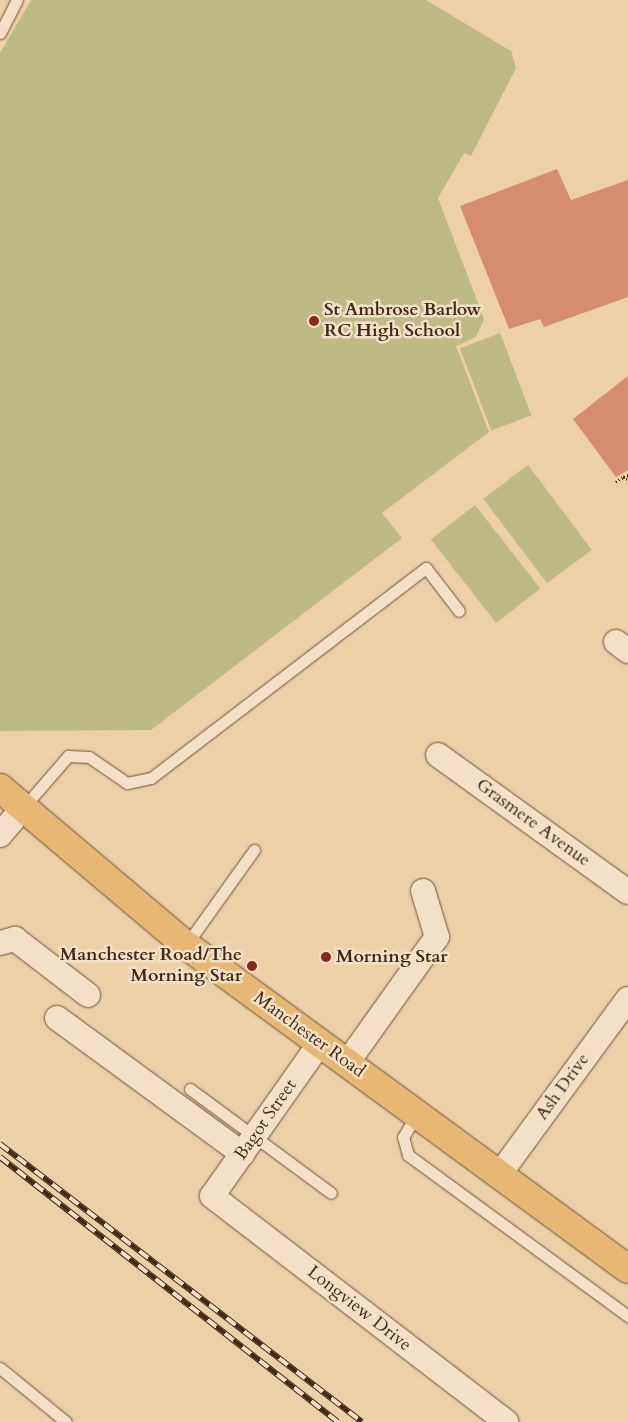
<!DOCTYPE html>
<style>
body{margin:0}
#map{position:relative;width:628px;height:1422px;overflow:hidden;background:#edd0a8;font-family:Cardo,serif}
div>[style]{position:absolute}
.green>*{inset:0;background:#bdba85;transform-origin:0 0}
.building>*{inset:0;background:#d68c6f}
.path>*{height:3px;margin-top:-1.5px;transform-origin:0;background:repeating-linear-gradient(90deg,#412915 0 1px,transparent 0 3.5px)}
.roads{filter:drop-shadow(0 0 1px #6c533a) drop-shadow(0 0 1px #6c533a)}
.service>*{height:11px;margin:-5.5px;padding:0 5.5px;transform-origin:5.5px;border-radius:5.5px;background:#f3e0c6}
.minor>*{height:24px;margin:-12px;padding:0 12px;transform-origin:12px;border-radius:12px;background:#f3e0c6}
.primary>*{height:28px;margin:-14px;padding:0 14px;transform-origin:14px;border-radius:14px;background:#e6b874}
.rail>*{height:5.5px;margin-top:-2.75px;transform-origin:0;background:repeating-linear-gradient(90deg,#f3e0c6 0 11px,#412915 0 22px);box-sizing:border-box;border-block:1px solid #412915}
.dots>*{width:14px;height:14px;translate:-50% -50%;box-sizing:border-box;border:2px solid #f3e0c6;border-radius:50%}
span{translate:-50% -50%;white-space:nowrap;text-align:center;line-height:1.15;-webkit-text-stroke:5px #f3e0c6;paint-order:stroke}
.poi-label{font-size:18px;color:#412915;font-weight:700}
.left{translate:0 -50%;text-align:left}
.right{translate:-100% -50%;text-align:right}
.street-label{font-size:18px;color:#412915}
</style>
<div id="map">
<div class="green">
<i style="clip-path:polygon(31px 0,426px 0,511px 51px,516px 68px,471px 156px,464px 153px,438px 198px,484px 319px,476px 337px,456px 346px,489px 432px,382px 513px,402px 538px,151px 730px,0 731px,0 53px)"></i>
<i style="left:500px;top:333px;width:88px;height:43px;rotate:69deg"></i>
<i style="left:528px;top:465px;width:106px;height:56px;rotate:53deg"></i>
<i style="left:475px;top:505px;width:106px;height:56px;rotate:52deg"></i>
</div>
<div class="building">
<i style="clip-path:polygon(557px 169px,571px 200px,628px 180px,628px 297px,544px 327px,540px 319px,509px 329px,460px 206px)"></i>
<i style="clip-path:polygon(628px 376px,628px 470px,616px 477px,573px 419px)"></i>
</div>
<div class="path">
<i style="left:628px;top:475px;width:5px;rotate:158deg"></i>
<i style="left:623px;top:477px;width:5px;rotate:22deg"></i>
<i style="left:616px;top:482px;width:9px;rotate:-36deg"></i>
</div>
<div class="roads">
<div class="service">
<i style="left:0;top:33px;width:37px;rotate:-63deg"></i>
<i style="left:23px;top:808px;width:69px;rotate:-49.1deg"></i>
<i style="left:68px;top:756px;width:21px;rotate:3deg"></i>
<i style="left:89px;top:757px;width:46px;rotate:34.4deg"></i>
<i style="left:127px;top:783px;width:25px;rotate:-12deg"></i>
<i style="left:151px;top:778px;width:346px;rotate:-37.4deg"></i>
<i style="left:426px;top:568px;width:54px;rotate:52.5deg"></i>
<i style="left:186px;top:945px;width:117px;rotate:-54.4deg"></i>
<i style="left:190px;top:1089px;width:175px;rotate:36.4deg"></i>
<i style="left:417px;top:1114px;width:27px;rotate:121deg"></i>
<i style="left:403px;top:1137px;width:19px;rotate:74deg"></i>
<i style="left:408px;top:1155px;width:273px;rotate:36.2deg"></i>
<i style="left:0;top:1368px;width:85px;rotate:39.3deg"></i>
</div>
<div class="minor">
<i style="left:616px;top:642px;width:15px;rotate:37deg"></i>
<i style="left:438px;top:755px;width:234px;rotate:35.8deg"></i>
<i style="left:0;top:835px;width:35px;rotate:-50deg"></i>
<i style="left:0;top:943px;width:16px;rotate:-15deg"></i>
<i style="left:15px;top:939px;width:92px;rotate:37.5deg"></i>
<i style="left:57px;top:1018px;width:230px;rotate:36.2deg"></i>
<i style="left:320px;top:1043px;width:187px;rotate:125.2deg"></i>
<i style="left:212px;top:1196px;width:371px;rotate:37.5deg"></i>
<i style="left:347px;top:1063px;width:155px;rotate:-54.5deg"></i>
<i style="left:437px;top:937px;width:48px;rotate:-106.9deg"></i>
<i style="left:499px;top:1175px;width:218px;rotate:-53.8deg"></i>
</div>
<div class="primary">
<i style="left:0;top:788px;width:243px;rotate:40.2deg"></i>
<i style="left:186px;top:945px;width:548px;rotate:36.24deg"></i>
</div>
</div>
<div class="rail">
<i style="left:0;top:1144px;width:456px;rotate:37.5deg"></i>
<i style="left:0;top:1157px;width:429px;rotate:38.1deg"></i>
</div>
<div class="dots">
<i style="left:314px;top:321px;background:#8f2418"></i>
<i style="left:326px;top:957px;background:#8f2418"></i>
<i style="left:252px;top:966px;background:#8f2418"></i>
</div>
<div class="poi-label">
<span class="left" style="left:324px;top:321px">St Ambrose Barlow<br>RC High School</span>
<span class="right" style="left:242px;top:966px">Manchester Road/The<br>Morning Star</span>
<span class="left" style="left:336px;top:957px">Morning Star</span>
</div>
<div class="street-label">
<span style="left:533px;top:823px;rotate:36deg">Grasmere Avenue</span>
<span style="left:309px;top:1035px;rotate:36deg">Manchester Road</span>
<span style="left:563px;top:1087px;rotate:-54deg">Ash Drive</span>
<span style="left:266px;top:1120px;rotate:-55deg">Bagot Street</span>
<span style="left:359px;top:1309px;rotate:38deg">Longview Drive</span>
</div>
</div>
